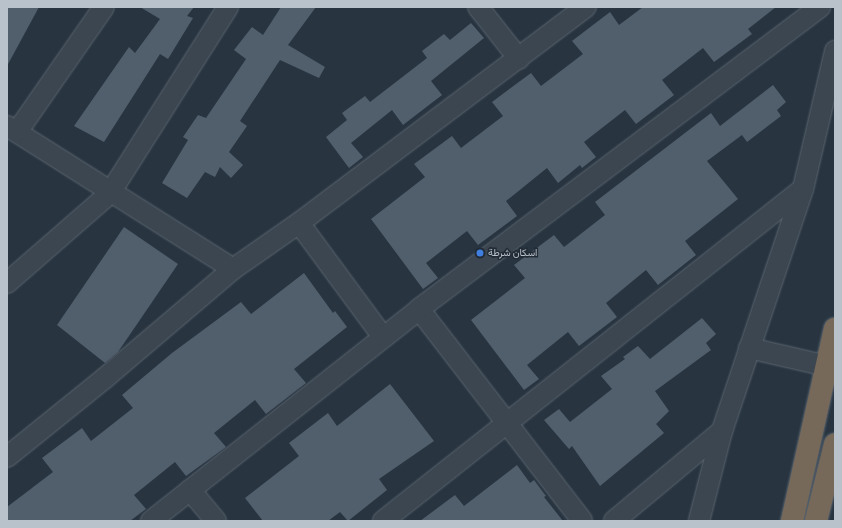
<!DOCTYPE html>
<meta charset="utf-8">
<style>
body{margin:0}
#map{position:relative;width:842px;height:528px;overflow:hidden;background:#283541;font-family:Barlow,Vazirmatn,sans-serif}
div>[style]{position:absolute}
.building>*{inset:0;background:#515e6c}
.roads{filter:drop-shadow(0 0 1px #5a646e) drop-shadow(0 0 1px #5a646e)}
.street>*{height:20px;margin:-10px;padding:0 10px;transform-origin:10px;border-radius:10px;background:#3c4651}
.highway>*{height:22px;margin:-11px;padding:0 11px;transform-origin:11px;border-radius:11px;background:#76695a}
.dots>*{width:11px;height:11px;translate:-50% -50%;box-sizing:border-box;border:2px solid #212b36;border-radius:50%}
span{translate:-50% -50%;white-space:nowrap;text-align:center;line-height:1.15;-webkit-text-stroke:3px #212b36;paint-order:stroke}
.poi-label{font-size:10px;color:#b9c1cb}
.left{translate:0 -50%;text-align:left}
.frame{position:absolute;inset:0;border:8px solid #b9c1cb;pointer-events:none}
</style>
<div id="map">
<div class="building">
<i style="clip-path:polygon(7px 7px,39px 7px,7px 66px)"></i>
<i style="clip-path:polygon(140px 7px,194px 7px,187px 16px,193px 18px,168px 59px,160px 54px,104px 142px,74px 126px,129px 47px,135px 53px,160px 19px)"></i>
<i style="clip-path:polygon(281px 7px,316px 7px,288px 45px,325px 67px,319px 78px,280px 60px,240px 121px,247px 126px,229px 152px,243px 165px,231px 178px,220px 167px,215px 177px,205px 172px,187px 198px,162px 183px,188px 140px,183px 137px,198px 115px,206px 118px,246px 59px,234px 50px,252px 27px,263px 35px)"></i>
<i style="clip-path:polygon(643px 7px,776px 7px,748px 29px,752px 34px,714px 62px,703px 48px,662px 80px,674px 95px,636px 124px,625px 110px,584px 142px,596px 157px,582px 168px,580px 165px,558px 183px,547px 168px,506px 201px,517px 216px,478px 245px,467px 231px,426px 263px,438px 278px,423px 289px,371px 219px,425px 177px,414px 164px,452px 136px,461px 148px,503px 116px,492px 102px,531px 73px,541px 86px,583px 54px,572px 41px,610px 12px,619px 25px)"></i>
<i style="clip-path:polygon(471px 23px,484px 38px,431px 81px,442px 95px,403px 125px,392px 110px,351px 143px,363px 157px,349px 168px,326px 137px,347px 120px,342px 113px,365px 96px,370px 102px,427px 58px,422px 51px,444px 34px,450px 40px)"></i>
<i style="clip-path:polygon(773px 85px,786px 102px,777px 110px,781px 116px,747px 142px,742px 135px,707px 161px,738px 199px,685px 241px,696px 255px,658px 285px,646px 270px,606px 303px,617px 317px,579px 346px,568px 332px,527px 365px,539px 379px,524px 390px,471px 320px,525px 278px,514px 265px,554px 235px,564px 247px,605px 215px,595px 202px,711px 113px,720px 126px)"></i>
<i style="clip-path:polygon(124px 227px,178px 264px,118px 352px,105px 363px,57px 325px)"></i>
<i style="clip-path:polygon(304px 273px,333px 313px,335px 311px,347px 327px,294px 369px,306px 383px,266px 414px,255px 400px,214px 433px,226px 447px,186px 476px,175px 462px,134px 495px,146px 509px,130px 521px,7px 521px,7px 507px,53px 472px,42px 458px,82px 428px,91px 441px,133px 408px,122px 395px,172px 353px,241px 302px,251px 314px)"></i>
<i style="clip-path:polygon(702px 318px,716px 334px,706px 343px,711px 350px,655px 391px,669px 411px,656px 424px,664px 433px,600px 486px,572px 446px,569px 449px,544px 420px,559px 409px,570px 422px,612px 389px,601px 376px,625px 359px,623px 357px,638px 346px,650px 359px)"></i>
<i style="clip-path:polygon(390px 384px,434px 441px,379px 479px,387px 490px,348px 521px,340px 512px,328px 521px,263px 521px,245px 498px,299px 456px,289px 443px,328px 413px,337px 426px)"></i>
<i style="clip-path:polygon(517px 465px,530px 483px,534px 480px,546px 496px,544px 497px,563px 521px,420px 521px,455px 495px,464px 506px)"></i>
</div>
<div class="roads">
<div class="street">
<i style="left:478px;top:7px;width:66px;rotate:51.7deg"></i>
<i style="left:7px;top:126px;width:267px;rotate:32.3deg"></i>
<i style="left:17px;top:132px;width:152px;rotate:-55.2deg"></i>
<i style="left:299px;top:223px;width:142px;rotate:53.6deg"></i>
<i style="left:7px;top:283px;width:137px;rotate:-41.1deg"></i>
<i style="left:110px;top:193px;width:220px;rotate:-57.6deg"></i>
<i style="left:419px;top:309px;width:267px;rotate:52.4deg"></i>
<i style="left:749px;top:348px;width:80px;rotate:13deg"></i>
<i style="left:7px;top:457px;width:126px;rotate:-38.9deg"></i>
<i style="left:105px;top:378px;width:168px;rotate:-40.4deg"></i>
<i style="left:233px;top:269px;width:80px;rotate:-34.9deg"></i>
<i style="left:299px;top:223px;width:359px;rotate:-37deg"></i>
<i style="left:190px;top:490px;width:40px;rotate:50deg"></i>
<i style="left:151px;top:521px;width:342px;rotate:-38.3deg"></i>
<i style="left:419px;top:309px;width:502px;rotate:-36.98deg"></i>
<i style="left:383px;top:521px;width:535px;rotate:-38.33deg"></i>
<i style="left:614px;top:521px;width:141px;rotate:-39.8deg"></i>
<i style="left:699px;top:521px;width:93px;rotate:-75.7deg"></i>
<i style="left:722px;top:431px;width:255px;rotate:-71.5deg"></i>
<i style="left:803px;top:189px;width:142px;rotate:-76.9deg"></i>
</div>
<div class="highway">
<i style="left:792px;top:521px;width:197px;rotate:-77.4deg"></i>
<i style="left:816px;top:521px;width:79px;rotate:-76.1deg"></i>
</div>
</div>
<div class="dots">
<i style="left:480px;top:253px;background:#3f7fe0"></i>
</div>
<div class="poi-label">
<span class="left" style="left:488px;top:253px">اسكان شرطة</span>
</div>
<div class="frame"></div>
</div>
